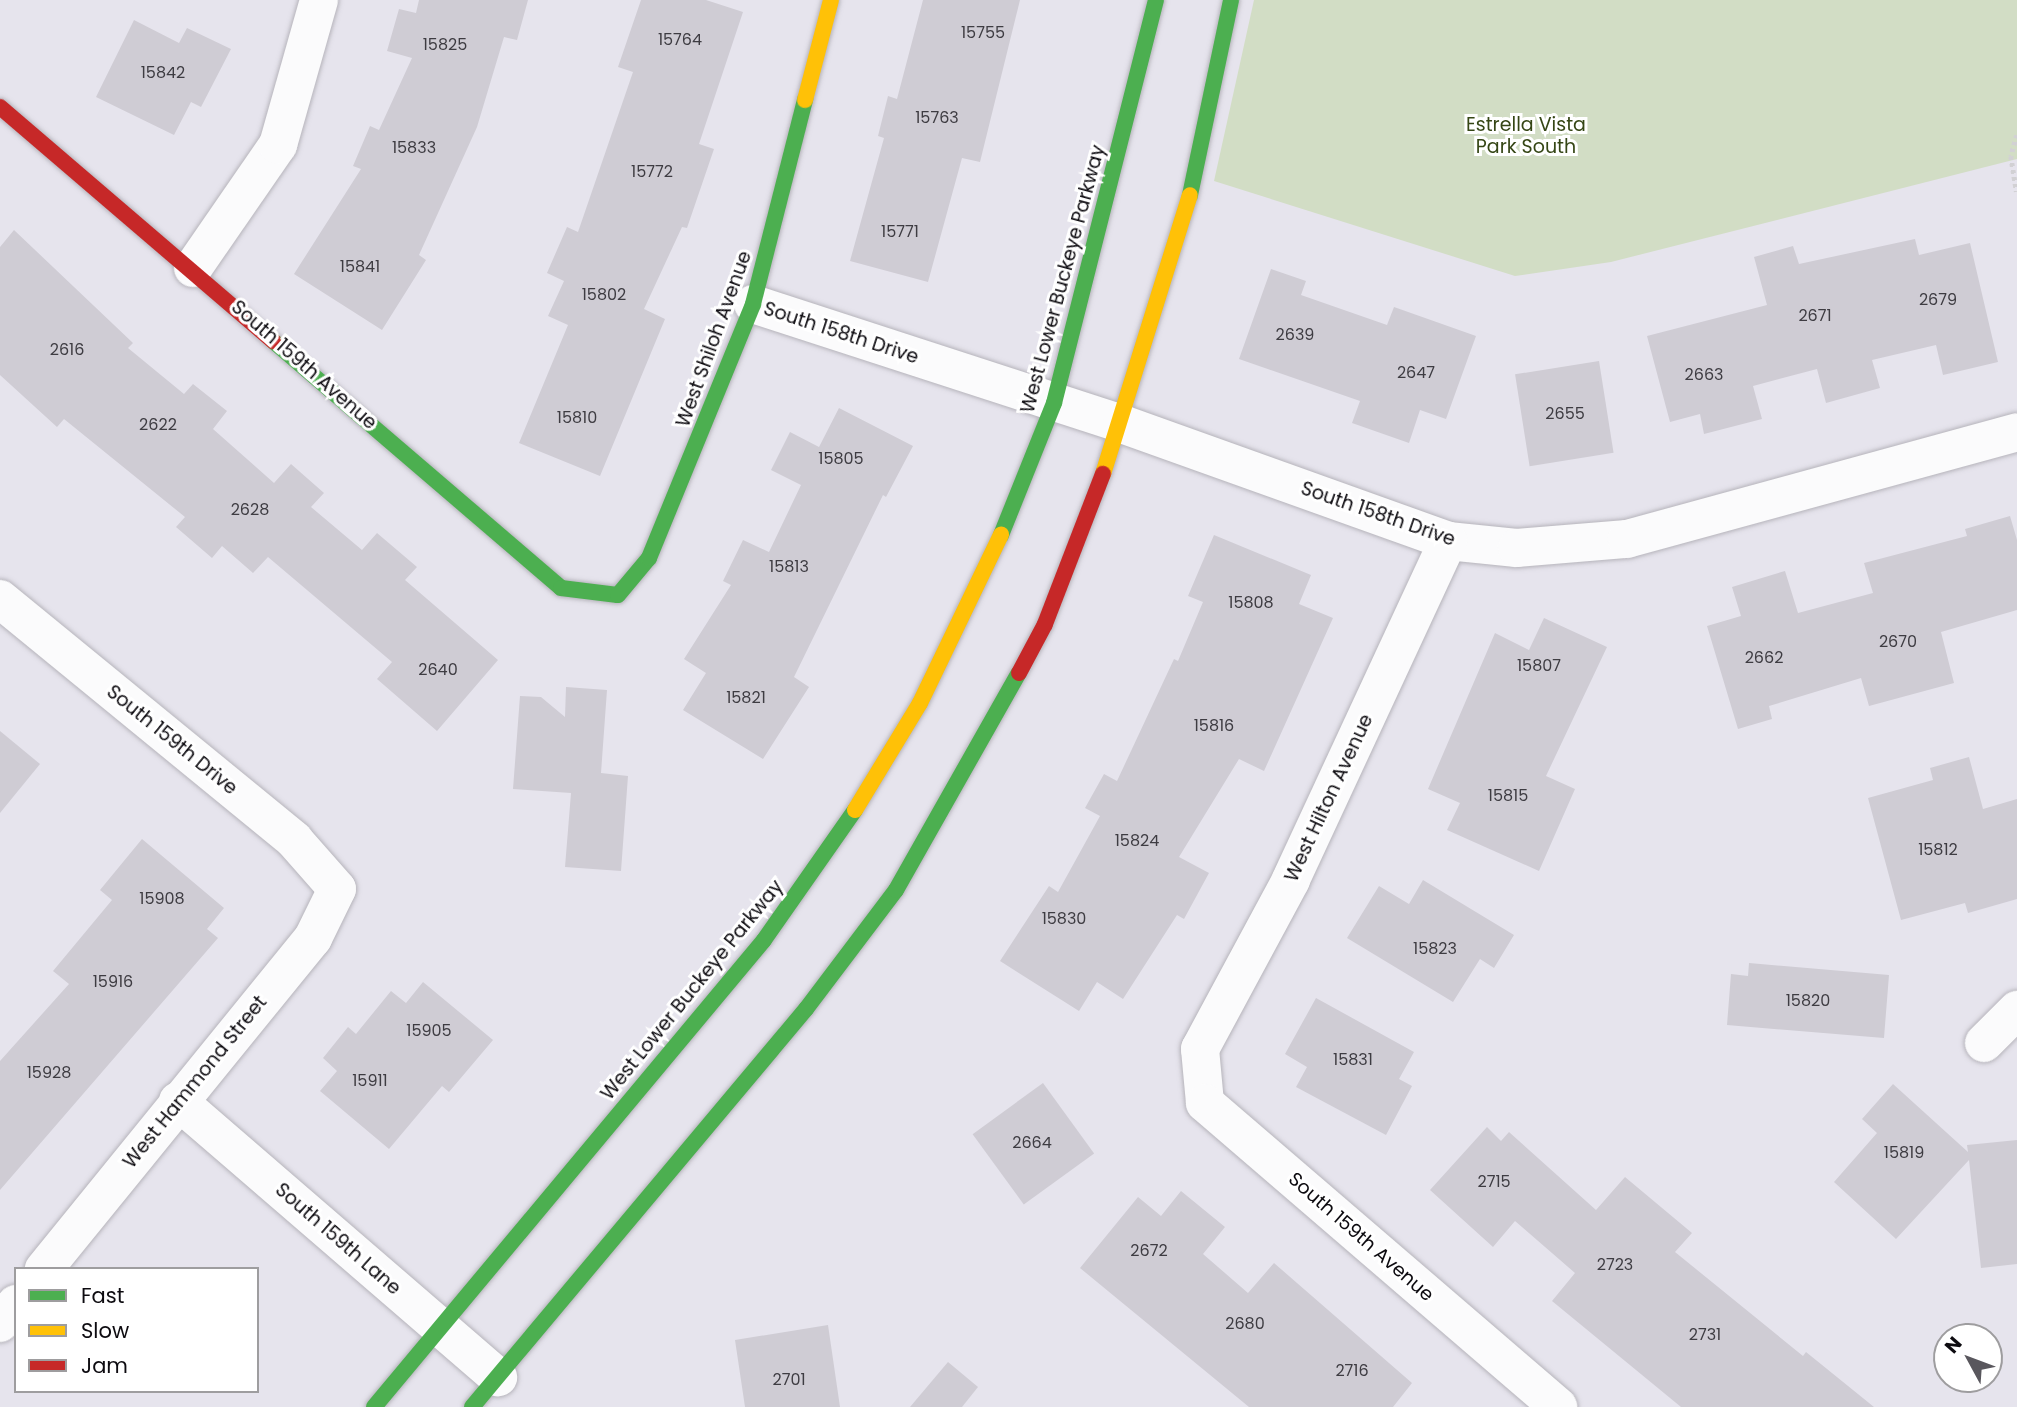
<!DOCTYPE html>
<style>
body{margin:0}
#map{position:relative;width:2017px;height:1407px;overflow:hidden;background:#e6e4ed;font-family:Poppins,sans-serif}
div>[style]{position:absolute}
.green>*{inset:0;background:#d2ddc5}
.building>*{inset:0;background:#cfccd4;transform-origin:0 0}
.path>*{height:4.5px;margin-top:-2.25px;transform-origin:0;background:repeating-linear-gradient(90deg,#d2d1d4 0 3.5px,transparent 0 7px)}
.roads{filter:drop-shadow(0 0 2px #b6b4bb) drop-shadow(0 0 2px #b6b4bb)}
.street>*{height:38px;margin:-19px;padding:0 19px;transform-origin:19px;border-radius:19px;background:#fbfbfc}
.fast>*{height:16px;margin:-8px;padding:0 8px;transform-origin:8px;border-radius:8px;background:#4caf50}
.slow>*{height:16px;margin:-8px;padding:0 8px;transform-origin:8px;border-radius:8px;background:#ffc107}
.jam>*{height:16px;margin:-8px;padding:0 8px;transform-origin:8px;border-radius:8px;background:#c62828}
span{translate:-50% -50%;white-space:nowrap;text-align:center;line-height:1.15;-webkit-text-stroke:6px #fff;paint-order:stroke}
.number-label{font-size:16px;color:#3e3c42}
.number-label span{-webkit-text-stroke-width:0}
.park-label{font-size:19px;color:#354615}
.street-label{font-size:19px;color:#0d0b10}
.legend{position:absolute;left:14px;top:1267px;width:245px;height:126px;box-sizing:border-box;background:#fff;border:2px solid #9e9d9f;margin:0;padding:9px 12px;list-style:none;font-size:21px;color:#0d0b10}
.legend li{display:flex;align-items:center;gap:14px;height:35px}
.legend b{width:35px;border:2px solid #9e9d9f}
.north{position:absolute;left:1933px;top:1323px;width:70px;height:70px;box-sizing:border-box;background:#fff;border:2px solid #9e9d9f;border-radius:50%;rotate:311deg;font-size:19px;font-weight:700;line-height:28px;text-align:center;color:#0d0b10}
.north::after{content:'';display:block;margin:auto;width:24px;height:32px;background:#59575d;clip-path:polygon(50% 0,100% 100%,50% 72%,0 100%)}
</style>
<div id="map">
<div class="green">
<i style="clip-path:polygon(1254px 0,2017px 0,2017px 159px,1611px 262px,1515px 276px,1214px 181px)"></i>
</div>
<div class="building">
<i style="clip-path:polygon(419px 0,528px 0,517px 40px,504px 37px,477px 127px,419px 255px,426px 260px,382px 330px,294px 274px,361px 169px,353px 166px,370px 126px,379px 130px,412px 58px,387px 51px,399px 9px,416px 13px)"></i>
<i style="clip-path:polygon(641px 0,706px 0,743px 12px,699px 144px,714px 149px,687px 228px,682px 227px,644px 309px,665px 319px,600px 476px,519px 443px,568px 325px,548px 316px,564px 281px,547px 273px,567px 227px,578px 232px,633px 72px,618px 67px)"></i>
<i style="clip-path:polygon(923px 0,1020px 0,980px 162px,962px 158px,928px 282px,850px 261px,884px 138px,878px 136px,888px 96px,897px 99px)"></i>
<i style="clip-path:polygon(134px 20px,179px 43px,187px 28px,231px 49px,201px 107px,191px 102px,174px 135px,96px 97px)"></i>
<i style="clip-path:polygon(14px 230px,133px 343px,128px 348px,184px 394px,193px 384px,227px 411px,213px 429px,274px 483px,291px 464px,324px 493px,311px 507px,362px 550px,377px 533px,417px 567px,405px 580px,498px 660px,437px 731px,377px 679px,392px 662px,268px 557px,253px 573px,222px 546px,212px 558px,176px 527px,185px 517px,64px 419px,57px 427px,0 375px,0 247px)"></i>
<i style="clip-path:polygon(1915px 239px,1919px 255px,1970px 243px,1998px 362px,1943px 375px,1936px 345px,1872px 360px,1880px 388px,1826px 403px,1817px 369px,1753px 386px,1762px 419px,1704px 434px,1700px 414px,1670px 422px,1647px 336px,1767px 305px,1754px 257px,1793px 246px,1799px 264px)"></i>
<i style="clip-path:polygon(1271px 269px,1306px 281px,1301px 295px,1387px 325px,1394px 307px,1476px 336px,1446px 419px,1420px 410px,1409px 443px,1352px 423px,1360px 401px,1239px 359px)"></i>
<i style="left:1599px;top:361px;width:93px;height:85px;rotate:81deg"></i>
<i style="clip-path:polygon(839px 408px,913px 446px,886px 497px,883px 495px,794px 677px,809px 687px,763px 759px,683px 710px,706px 673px,684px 659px,731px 585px,723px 581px,743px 540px,769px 552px,801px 485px,771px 470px,790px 432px,819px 447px)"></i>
<i style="clip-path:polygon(2010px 516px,2017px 540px,2017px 610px,1941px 632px,1954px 683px,1869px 706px,1861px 678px,1769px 706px,1772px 719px,1738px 729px,1707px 626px,1741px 616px,1732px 587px,1785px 571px,1798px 613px,1873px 593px,1864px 563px,1967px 536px,1965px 529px)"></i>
<i style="clip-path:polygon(1214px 535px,1311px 575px,1299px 604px,1333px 618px,1264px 771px,1239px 759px,1179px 857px,1209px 873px,1184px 919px,1177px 915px,1123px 999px,1097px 982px,1079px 1011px,1000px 961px,1049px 886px,1058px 892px,1100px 816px,1085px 808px,1104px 774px,1117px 781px,1174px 659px,1178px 661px,1203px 602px,1188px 596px)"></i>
<i style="clip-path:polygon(1544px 618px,1607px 647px,1546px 776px,1575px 789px,1539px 871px,1447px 830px,1460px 803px,1428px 789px,1495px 633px,1529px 650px)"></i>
<i style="clip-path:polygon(566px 687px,607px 690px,601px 773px,628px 776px,621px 871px,565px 867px,571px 793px,513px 789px,520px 696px,541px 697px,565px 717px)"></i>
<i style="clip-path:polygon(0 731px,40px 764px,0 813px)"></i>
<i style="clip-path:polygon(1969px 757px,1983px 809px,2017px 799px,2017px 899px,1968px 913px,1965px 903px,1901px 920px,1868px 798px,1933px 780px,1930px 768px)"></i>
<i style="clip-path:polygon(142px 839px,224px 908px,207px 929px,218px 938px,0 1190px,0 1061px,69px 984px,53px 971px,112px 900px,100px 890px)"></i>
<i style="clip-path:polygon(1423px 880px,1514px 935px,1494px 968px,1480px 959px,1453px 1002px,1347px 938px,1379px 886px,1409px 904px)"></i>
<i style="clip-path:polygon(1749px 963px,1889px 975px,1884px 1038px,1727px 1025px,1731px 974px,1748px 976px)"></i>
<i style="clip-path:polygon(423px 982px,493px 1040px,449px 1092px,442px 1086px,389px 1149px,320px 1091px,337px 1071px,323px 1058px,348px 1027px,356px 1034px,391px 991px,406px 1003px)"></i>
<i style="clip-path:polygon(1316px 998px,1414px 1052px,1399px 1079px,1412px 1086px,1386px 1135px,1296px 1087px,1307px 1067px,1285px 1054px)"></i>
<i style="left:1043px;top:1083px;width:87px;height:87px;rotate:54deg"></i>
<i style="clip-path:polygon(1893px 1084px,1968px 1152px,1967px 1145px,2017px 1140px,2017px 1264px,1981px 1268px,1969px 1160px,1896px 1239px,1834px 1182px,1877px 1133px,1862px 1119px)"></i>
<i style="clip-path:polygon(1487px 1127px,1501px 1141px,1509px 1132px,1596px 1210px,1625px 1177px,1692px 1233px,1675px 1252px,1803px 1356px,1806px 1352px,1874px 1407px,1681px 1407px,1552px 1301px,1575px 1273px,1515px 1221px,1493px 1247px,1430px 1190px)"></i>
<i style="clip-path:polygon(1181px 1191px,1225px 1227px,1203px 1254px,1248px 1293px,1274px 1263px,1412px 1383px,1393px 1407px,1249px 1407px,1080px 1268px,1138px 1197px,1161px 1216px)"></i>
<i style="clip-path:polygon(828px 1325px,840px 1407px,745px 1407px,735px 1340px)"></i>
<i style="clip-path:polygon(948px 1362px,978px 1387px,962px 1407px,910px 1407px)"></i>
</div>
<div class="path">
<i style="left:2017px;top:135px;width:22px;rotate:106deg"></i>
<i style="left:2011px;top:156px;width:36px;rotate:81deg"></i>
</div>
<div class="roads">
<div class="street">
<i style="left:193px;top:268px;width:150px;rotate:-55.4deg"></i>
<i style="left:278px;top:145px;width:151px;rotate:-74.2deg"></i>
<i style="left:753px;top:304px;width:388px;rotate:18deg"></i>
<i style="left:1122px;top:424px;width:346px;rotate:19.7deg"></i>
<i style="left:1448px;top:541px;width:69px;rotate:5.8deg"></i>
<i style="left:1517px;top:548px;width:110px;rotate:-4.7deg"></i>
<i style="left:1627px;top:539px;width:404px;rotate:-15.3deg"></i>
<i style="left:1448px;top:541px;width:374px;rotate:114.9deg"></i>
<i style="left:1291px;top:880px;width:192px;rotate:118.3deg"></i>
<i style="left:1200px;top:1049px;width:54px;rotate:84.7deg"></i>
<i style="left:1205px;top:1103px;width:466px;rotate:40.7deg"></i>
<i style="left:0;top:599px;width:380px;rotate:39.3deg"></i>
<i style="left:294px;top:840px;width:65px;rotate:48.7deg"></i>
<i style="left:337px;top:889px;width:55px;rotate:116.1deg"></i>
<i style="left:313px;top:938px;width:427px;rotate:129.1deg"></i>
<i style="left:1984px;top:1043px;width:47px;rotate:-45deg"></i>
<i style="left:178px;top:1101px;width:423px;rotate:40.8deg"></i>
<i style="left:0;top:1323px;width:25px;rotate:-50deg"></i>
</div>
<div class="fast">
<i style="left:1190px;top:195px;width:199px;rotate:-78.1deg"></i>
<i style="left:273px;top:341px;width:379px;rotate:40.6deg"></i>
<i style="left:561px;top:588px;width:57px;rotate:7deg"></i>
<i style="left:618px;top:595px;width:48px;rotate:-50deg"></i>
<i style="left:649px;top:558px;width:274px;rotate:-67.7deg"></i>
<i style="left:753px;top:304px;width:211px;rotate:-75.7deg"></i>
<i style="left:1001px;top:535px;width:142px;rotate:-68.1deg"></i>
<i style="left:1054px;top:403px;width:416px;rotate:-75.8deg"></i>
<i style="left:374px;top:1407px;width:608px;rotate:-50.13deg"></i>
<i style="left:764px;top:940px;width:159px;rotate:-55deg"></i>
<i style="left:472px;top:1407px;width:520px;rotate:-50deg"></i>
<i style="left:806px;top:1009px;width:149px;rotate:-52.9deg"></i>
<i style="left:896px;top:890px;width:249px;rotate:-60.5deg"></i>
</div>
<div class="slow">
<i style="left:805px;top:100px;width:103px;rotate:-75.4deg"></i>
<i style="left:1103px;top:474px;width:292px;rotate:-72.7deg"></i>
<i style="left:855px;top:810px;width:125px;rotate:-58.7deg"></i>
<i style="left:920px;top:703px;width:187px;rotate:-64.3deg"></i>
</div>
<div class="jam">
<i style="left:0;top:107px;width:360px;rotate:40.6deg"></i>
<i style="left:1019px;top:673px;width:55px;rotate:-62deg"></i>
<i style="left:1045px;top:624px;width:161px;rotate:-68.9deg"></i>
</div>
</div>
<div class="number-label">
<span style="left:983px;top:33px">15755</span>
<span style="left:680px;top:40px">15764</span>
<span style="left:445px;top:45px">15825</span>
<span style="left:163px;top:73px">15842</span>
<span style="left:937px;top:118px">15763</span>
<span style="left:414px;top:148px">15833</span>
<span style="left:652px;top:172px">15772</span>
<span style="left:900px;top:232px">15771</span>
<span style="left:360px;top:267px">15841</span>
<span style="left:604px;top:295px">15802</span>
<span style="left:1938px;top:300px">2679</span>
<span style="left:1815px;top:316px">2671</span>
<span style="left:1295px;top:335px">2639</span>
<span style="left:67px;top:350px">2616</span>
<span style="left:1416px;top:373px">2647</span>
<span style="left:1704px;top:375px">2663</span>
<span style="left:1565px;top:414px">2655</span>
<span style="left:577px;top:418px">15810</span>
<span style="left:158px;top:425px">2622</span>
<span style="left:841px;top:459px">15805</span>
<span style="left:250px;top:510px">2628</span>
<span style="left:789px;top:567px">15813</span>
<span style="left:1251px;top:603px">15808</span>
<span style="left:1898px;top:642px">2670</span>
<span style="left:1764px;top:658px">2662</span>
<span style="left:1539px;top:666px">15807</span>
<span style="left:438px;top:670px">2640</span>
<span style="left:746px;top:698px">15821</span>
<span style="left:1214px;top:726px">15816</span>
<span style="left:1508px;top:796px">15815</span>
<span style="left:1137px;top:841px">15824</span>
<span style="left:1938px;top:850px">15812</span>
<span style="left:162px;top:899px">15908</span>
<span style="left:1064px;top:919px">15830</span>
<span style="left:1435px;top:949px">15823</span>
<span style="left:113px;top:982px">15916</span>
<span style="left:1808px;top:1001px">15820</span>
<span style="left:429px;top:1031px">15905</span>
<span style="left:1353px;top:1060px">15831</span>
<span style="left:49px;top:1073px">15928</span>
<span style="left:370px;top:1081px">15911</span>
<span style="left:1032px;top:1143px">2664</span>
<span style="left:1904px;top:1153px">15819</span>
<span style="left:1494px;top:1182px">2715</span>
<span style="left:1149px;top:1251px">2672</span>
<span style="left:1615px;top:1265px">2723</span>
<span style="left:1245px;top:1324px">2680</span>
<span style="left:1705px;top:1335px">2731</span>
<span style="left:1352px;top:1371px">2716</span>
<span style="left:789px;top:1380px">2701</span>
</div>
<div class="park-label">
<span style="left:1526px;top:136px">Estrella Vista<br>Park South</span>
</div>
<div class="street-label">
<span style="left:1063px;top:279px;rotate:-75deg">West Lower Buckeye Parkway</span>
<span style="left:841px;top:333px;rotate:18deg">South 158th Drive</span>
<span style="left:714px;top:339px;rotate:-70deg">West Shiloh Avenue</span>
<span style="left:304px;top:365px;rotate:41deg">South 159th Avenue</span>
<span style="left:1378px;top:514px;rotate:19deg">South 158th Drive</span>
<span style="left:172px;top:740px;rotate:39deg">South 159th Drive</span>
<span style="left:1329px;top:798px;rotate:-65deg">West Hilton Avenue</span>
<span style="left:692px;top:990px;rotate:-51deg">West Lower Buckeye Parkway</span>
<span style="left:195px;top:1082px;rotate:-51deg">West Hammond Street</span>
<span style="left:1361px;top:1237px;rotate:41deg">South 159th Avenue</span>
<span style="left:338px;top:1239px;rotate:41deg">South 159th Lane</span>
</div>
<ul class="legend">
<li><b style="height:9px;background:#4caf50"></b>Fast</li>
<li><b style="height:9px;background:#ffc107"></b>Slow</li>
<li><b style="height:9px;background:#c62828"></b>Jam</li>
</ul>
<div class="north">N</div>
</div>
